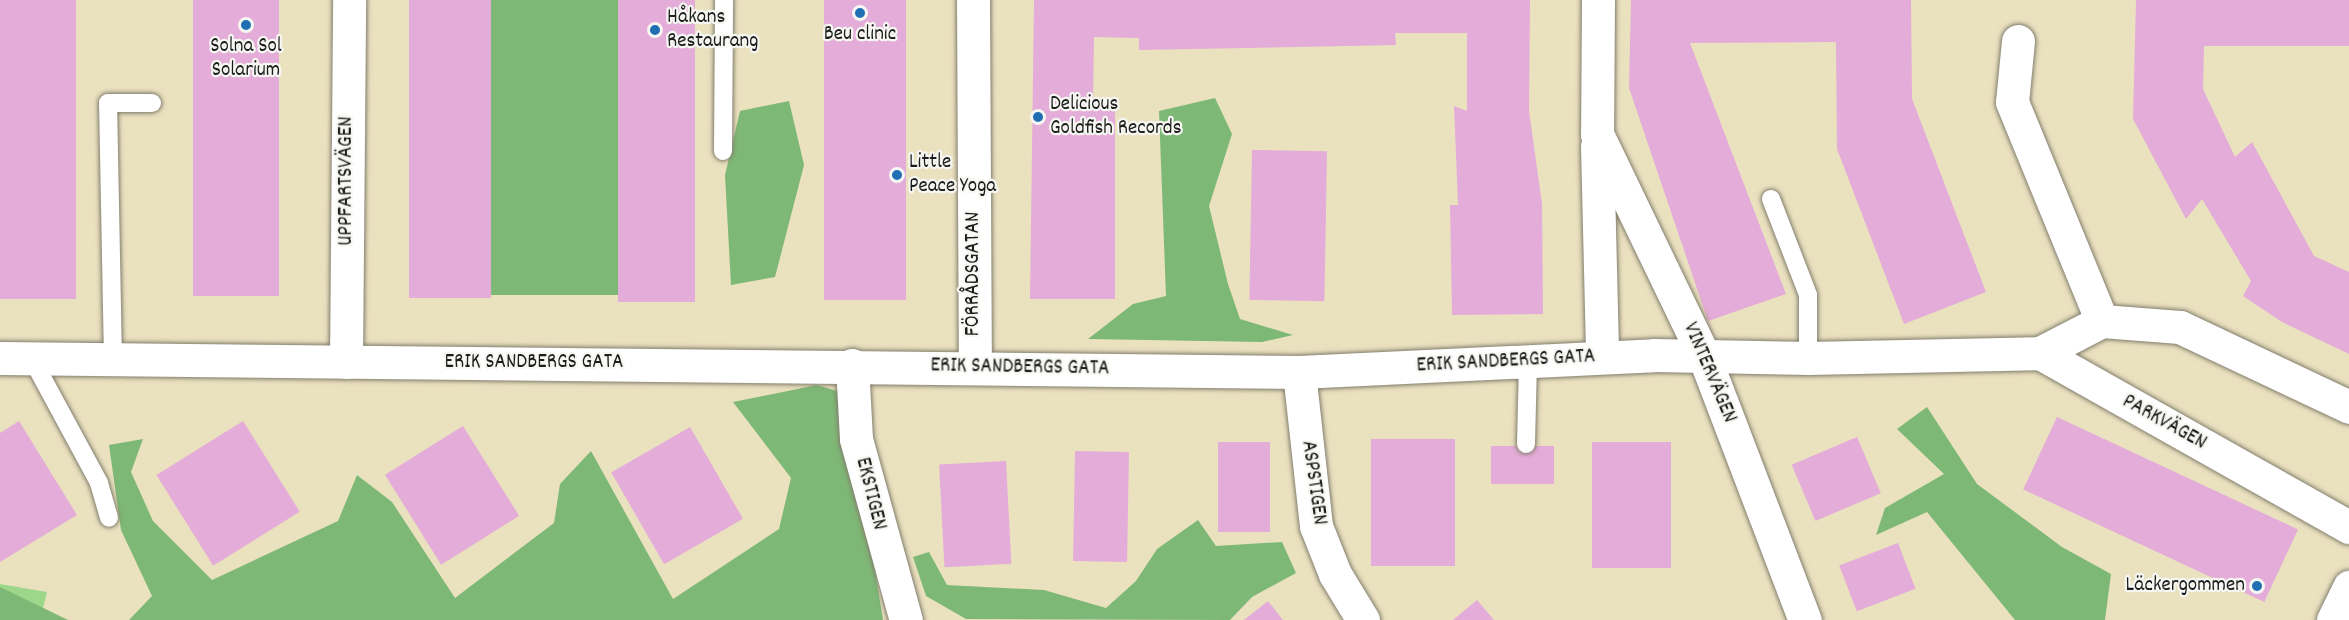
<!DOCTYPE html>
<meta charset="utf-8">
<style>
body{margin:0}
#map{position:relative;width:2349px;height:620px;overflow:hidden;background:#eae1bf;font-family:Dekko,sans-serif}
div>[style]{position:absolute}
.green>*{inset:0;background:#9dd78a}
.forest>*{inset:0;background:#7eb876;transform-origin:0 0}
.building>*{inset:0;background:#e4acd8;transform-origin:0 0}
.roads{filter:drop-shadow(0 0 2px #837e6e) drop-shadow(0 0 2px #837e6e)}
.service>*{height:18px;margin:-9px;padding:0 9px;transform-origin:9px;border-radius:9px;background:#fff}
.minor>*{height:33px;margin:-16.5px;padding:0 16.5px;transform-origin:16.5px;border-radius:16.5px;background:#fff}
.dots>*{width:16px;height:16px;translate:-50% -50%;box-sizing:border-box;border:3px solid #f6f6f2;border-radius:50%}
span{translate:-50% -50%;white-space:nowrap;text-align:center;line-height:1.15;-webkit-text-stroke:4.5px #f6f6f2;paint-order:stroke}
.poi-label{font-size:21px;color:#1c1c1c}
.left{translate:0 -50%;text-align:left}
.right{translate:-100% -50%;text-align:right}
.street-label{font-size:21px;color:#1c1c1c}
</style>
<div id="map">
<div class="green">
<i style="clip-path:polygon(0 584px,47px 592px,40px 620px,0 620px)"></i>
</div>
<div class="forest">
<i style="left:491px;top:0;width:127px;height:295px"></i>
<i style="clip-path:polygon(1215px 98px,1232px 134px,1209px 206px,1228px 284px,1240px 319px,1293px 335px,1262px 342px,1088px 339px,1133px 304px,1166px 296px,1159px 111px)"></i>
<i style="clip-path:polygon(789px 101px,804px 165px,775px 277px,731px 285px,725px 175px,740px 111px)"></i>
<i style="clip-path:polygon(817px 385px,847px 394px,883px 620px,129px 620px,152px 596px,121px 530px,109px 445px,143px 439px,131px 472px,153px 521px,212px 580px,338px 521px,357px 475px,392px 502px,455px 598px,554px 523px,560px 484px,591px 451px,673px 599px,779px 529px,791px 478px,733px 402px)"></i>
<i style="clip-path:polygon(1927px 407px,1977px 484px,2062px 547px,2111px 574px,2105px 620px,2015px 620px,1927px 512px,1876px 535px,1885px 508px,1944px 474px,1897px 429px)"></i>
<i style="clip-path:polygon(1198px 520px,1216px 546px,1282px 542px,1296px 573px,1252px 597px,1230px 620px,966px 619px,926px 596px,913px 557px,929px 552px,947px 585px,1044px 590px,1106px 608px,1136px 581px,1157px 549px)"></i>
<i style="clip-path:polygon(0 587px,68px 620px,0 620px)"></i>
</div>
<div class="building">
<i style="left:0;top:0;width:76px;height:299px"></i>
<i style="left:193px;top:0;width:86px;height:296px"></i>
<i style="left:409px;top:0;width:82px;height:298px"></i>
<i style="left:618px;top:0;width:77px;height:302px"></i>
<i style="left:824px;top:0;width:82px;height:300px"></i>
<i style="clip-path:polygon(1034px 0,1530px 0,1529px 111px,1542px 204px,1543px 314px,1452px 315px,1450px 205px,1458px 205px,1454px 106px,1467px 111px,1467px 33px,1395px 33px,1396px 45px,1139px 50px,1139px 38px,1094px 37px,1093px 104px,1115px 103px,1115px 299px,1030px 299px)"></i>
<i style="clip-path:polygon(1631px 0,1911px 0,1912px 99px,1986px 292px,1904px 324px,1837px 149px,1836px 42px,1690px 43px,1786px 294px,1708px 321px,1629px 88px)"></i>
<i style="clip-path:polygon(2136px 0,2349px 0,2349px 46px,2204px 46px,2203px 89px,2235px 157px,2252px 142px,2314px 256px,2349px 272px,2349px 354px,2282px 322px,2243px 296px,2251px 281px,2202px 199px,2186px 219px,2133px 119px)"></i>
<i style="left:1252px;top:150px;width:75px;height:150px;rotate:1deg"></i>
<i style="left:2057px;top:417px;width:266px;height:80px;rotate:25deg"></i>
<i style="clip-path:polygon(19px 421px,77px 515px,0 562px,0 433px)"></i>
<i style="left:243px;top:421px;width:107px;height:102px;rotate:58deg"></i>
<i style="left:463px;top:426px;width:106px;height:92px;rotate:58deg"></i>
<i style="left:690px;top:427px;width:106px;height:91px;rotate:60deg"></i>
<i style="left:1857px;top:437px;width:61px;height:71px;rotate:67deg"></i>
<i style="left:1371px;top:439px;width:84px;height:127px"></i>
<i style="left:1218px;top:442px;width:52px;height:90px"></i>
<i style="left:1671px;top:442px;width:126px;height:79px;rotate:90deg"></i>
<i style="left:1491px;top:446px;width:63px;height:38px"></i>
<i style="left:1075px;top:451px;width:54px;height:110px;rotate:1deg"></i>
<i style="left:1006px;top:461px;width:103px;height:67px;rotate:87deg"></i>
<i style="left:1898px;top:543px;width:49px;height:63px;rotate:69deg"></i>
<i style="clip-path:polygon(1477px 600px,1494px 620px,1453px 620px)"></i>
<i style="clip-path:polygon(1268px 601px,1283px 620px,1244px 620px)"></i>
</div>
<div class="roads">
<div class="service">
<i style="left:723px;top:151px;width:151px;rotate:-89.6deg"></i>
<i style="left:1771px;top:199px;width:103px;rotate:68.9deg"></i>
<i style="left:1808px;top:295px;width:63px;rotate:90deg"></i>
<i style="left:31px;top:357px;width:143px;rotate:61.6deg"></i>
<i style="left:99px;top:483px;width:36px;rotate:74deg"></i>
<i style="left:113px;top:361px;width:258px;rotate:-91.1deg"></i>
<i style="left:108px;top:103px;width:44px"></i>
<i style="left:1526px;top:444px;width:84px;rotate:-88.6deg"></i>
</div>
<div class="minor">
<i style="left:973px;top:0;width:367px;rotate:89.7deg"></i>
<i style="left:1598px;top:0;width:134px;rotate:90.4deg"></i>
<i style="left:1597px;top:134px;width:246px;rotate:64.3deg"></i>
<i style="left:1704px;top:356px;width:283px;rotate:69.1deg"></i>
<i style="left:2018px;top:41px;width:61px;rotate:95.6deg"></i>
<i style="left:2012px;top:102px;width:237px;rotate:67.7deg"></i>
<i style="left:1597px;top:146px;width:211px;rotate:88.6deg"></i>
<i style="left:2040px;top:353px;width:355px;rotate:29.4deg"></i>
<i style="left:0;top:358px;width:1299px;rotate:0.62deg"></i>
<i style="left:1299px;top:372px;width:355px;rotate:-2.7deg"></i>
<i style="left:1654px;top:355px;width:154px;rotate:1.1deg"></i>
<i style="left:1808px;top:358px;width:232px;rotate:-1.2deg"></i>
<i style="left:2040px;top:353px;width:70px;rotate:-27.3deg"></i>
<i style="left:2102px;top:321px;width:78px;rotate:4.4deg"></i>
<i style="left:2180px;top:327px;width:187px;rotate:25.3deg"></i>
<i style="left:346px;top:362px;width:362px;rotate:-89.5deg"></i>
<i style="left:852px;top:365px;width:74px;rotate:86.9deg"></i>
<i style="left:856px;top:439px;width:188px;rotate:74.6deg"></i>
<i style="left:1299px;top:372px;width:155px;rotate:83.7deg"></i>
<i style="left:1316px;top:526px;width:52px;rotate:68.4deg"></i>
<i style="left:1335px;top:574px;width:54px;rotate:58.7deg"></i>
<i style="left:2333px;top:620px;width:37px;rotate:-64deg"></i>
</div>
</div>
<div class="dots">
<i style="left:860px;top:13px;background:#1f6fb2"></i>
<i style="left:246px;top:25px;background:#1f6fb2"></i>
<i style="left:655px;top:30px;background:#1f6fb2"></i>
<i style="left:1038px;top:117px;background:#1f6fb2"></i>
<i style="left:897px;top:175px;background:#1f6fb2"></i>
<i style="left:2257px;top:586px;background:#1f6fb2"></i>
</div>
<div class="poi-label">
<span class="left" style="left:667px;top:30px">Håkans<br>Restaurang</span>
<span style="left:860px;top:35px">Beu clinic</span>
<span style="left:246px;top:59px">Solna Sol<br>Solarium</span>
<span class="left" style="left:1050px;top:117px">Delicious<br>Goldfish Records</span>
<span class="left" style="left:909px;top:175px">Little<br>Peace Yoga</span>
<span class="right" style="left:2245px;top:586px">Läckergommen</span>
</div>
<div class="street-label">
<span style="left:347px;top:181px;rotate:-90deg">UPPFARTSVÄGEN</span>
<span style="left:974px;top:274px;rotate:-90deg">FÖRRÅDSGATAN</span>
<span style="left:1506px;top:362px;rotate:-3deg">ERIK SANDBERGS GATA</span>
<span style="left:534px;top:363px">ERIK SANDBERGS GATA</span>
<span style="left:1020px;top:368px;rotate:1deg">ERIK SANDBERGS GATA</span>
<span style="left:1709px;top:373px;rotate:67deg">VINTERVÄGEN</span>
<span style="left:2164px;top:423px;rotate:29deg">PARKVÄGEN</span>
<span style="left:1313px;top:483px;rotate:82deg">ASPSTIGEN</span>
<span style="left:870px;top:494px;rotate:76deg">EKSTIGEN</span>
</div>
</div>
